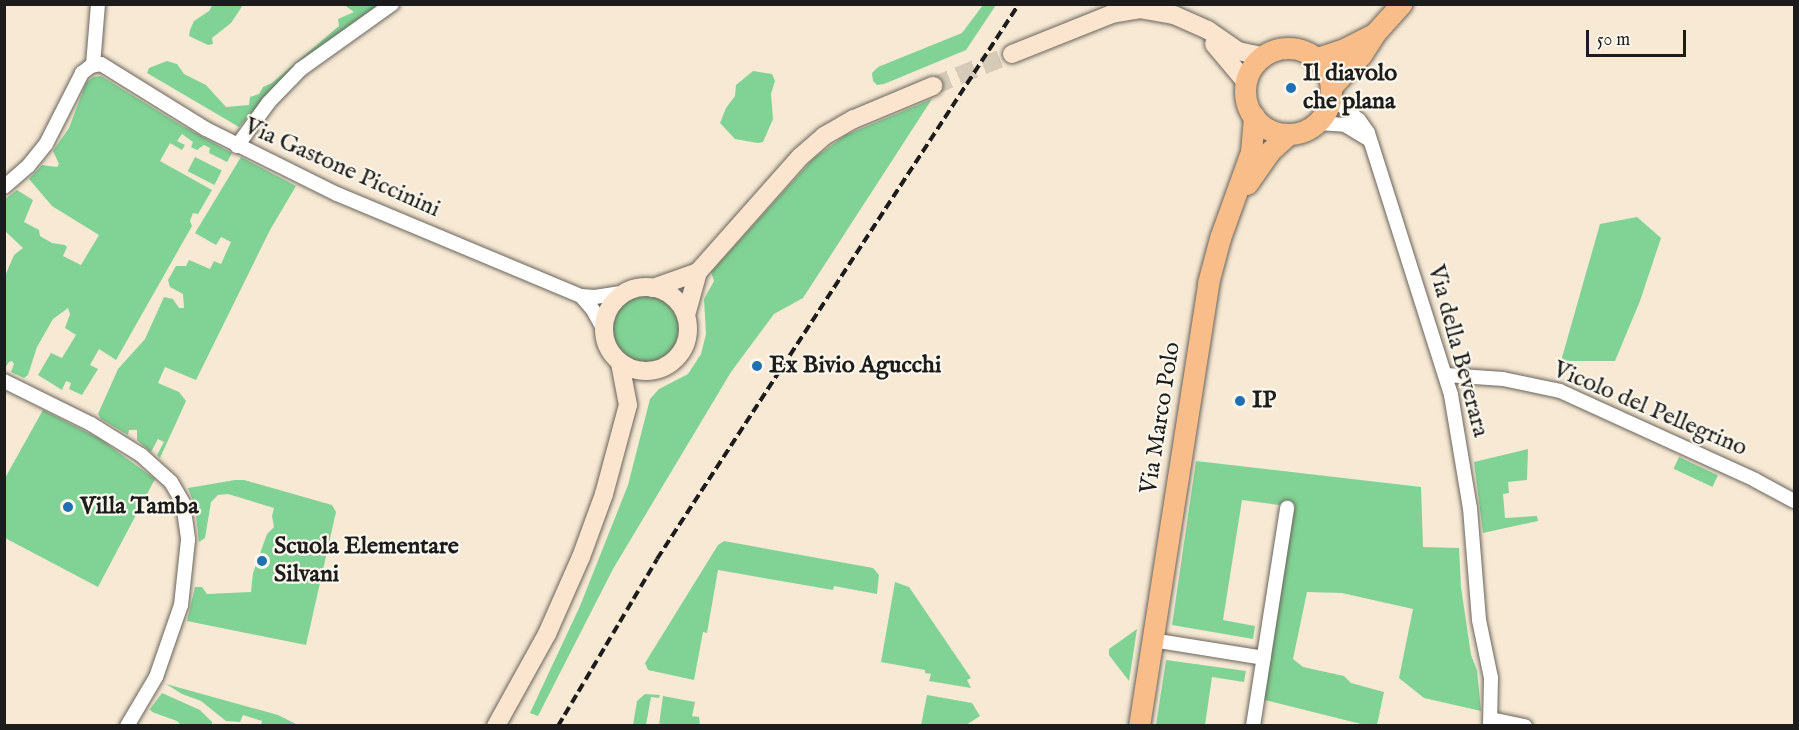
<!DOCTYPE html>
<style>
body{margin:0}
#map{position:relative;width:1799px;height:730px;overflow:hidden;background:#f7e9d4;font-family:"IM FELL English",serif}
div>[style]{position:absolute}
.green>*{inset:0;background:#81d395;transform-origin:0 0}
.round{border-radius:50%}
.secondary-tunnel>*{height:18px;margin-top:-9px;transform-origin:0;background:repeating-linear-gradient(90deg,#d6cab8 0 18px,transparent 0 27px)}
.roads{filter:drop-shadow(0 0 2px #69645c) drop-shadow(0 0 2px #69645c)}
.street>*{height:14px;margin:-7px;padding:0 7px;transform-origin:7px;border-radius:7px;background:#fff}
.secondary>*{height:18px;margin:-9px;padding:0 9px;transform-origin:9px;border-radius:9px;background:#fce5cf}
.secondary>.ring{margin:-9px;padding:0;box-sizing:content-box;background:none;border:18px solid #fce5cf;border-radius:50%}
.primary>*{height:21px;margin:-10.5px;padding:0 10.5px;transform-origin:10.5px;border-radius:10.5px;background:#f8bd88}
.primary>.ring{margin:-10.5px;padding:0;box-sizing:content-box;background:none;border:21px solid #f8bd88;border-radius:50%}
.rail>*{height:4px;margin-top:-2px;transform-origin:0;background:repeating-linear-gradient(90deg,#1c1c1c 0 9px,transparent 0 13.5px)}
.dots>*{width:16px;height:16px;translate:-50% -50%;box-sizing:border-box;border:3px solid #fbf7ec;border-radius:50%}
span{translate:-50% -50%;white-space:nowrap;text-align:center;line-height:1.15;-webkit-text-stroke:4.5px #fbf7ec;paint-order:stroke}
.poi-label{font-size:24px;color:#1c1c1c;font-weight:700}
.left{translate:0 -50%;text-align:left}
.street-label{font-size:24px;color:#1c1c1c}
.frame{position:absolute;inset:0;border:6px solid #1c1c1c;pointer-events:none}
.scale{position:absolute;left:1586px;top:30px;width:100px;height:27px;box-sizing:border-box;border:3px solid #1c1c1c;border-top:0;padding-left:8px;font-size:18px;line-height:21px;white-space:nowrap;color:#1c1c1c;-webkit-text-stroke:4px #fbf7ec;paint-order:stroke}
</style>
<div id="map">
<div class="green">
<i style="clip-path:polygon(213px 4px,243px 5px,231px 23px,212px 38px,213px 44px,208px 45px,189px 36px,190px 30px,194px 21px,209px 11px)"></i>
<i style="clip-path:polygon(344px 5px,380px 5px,272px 90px,239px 127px,147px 73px,149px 68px,167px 61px,177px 64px,184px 74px,206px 85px,226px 107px,249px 105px,250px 97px,259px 94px,263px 87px,272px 83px,339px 26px,338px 19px,354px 12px)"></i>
<i style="clip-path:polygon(983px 5px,996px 5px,966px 50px,884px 84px,877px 85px,873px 81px,872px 73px,878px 67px,962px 33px)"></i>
<i style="clip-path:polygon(753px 71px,772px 74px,775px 81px,771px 94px,773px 119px,763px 142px,758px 143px,735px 139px,720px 123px,726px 108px,735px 96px,736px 85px)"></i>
<i style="clip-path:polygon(101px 76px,181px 125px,232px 153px,227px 162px,209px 153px,210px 148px,204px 145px,197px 150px,191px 147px,193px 142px,182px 134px,177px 141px,185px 145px,182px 150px,170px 143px,160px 161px,212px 190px,198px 214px,193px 213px,190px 221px,192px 226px,116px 360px,99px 349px,90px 365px,98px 369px,82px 395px,69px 389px,71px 383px,66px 381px,62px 390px,38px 375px,51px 353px,62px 358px,76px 335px,65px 328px,70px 314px,68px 308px,53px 319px,37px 347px,28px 375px,24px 378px,11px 372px,14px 364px,12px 361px,9px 362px,5px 368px,5px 276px,14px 255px,23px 248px,5px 231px,5px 199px,17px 190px,33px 200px,24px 222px,39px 230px,40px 236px,52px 243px,65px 245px,67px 247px,63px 256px,81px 265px,99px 235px,52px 206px,29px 179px,42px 165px,57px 167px,59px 164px,53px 151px,69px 128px,86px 83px,93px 77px)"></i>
<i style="clip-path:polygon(932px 99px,803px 298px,774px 314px,731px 372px,613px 569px,538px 716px,530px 713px,580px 606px,628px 485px,650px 399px,659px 389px,688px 374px,701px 354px,706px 334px,704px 299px,714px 281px,711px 272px,814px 158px,846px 135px)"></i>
<i style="left:195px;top:157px;width:30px;height:16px;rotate:27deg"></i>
<i style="clip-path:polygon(241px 157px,296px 186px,270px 230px,196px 380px,165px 367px,158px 383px,179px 392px,186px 401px,160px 458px,157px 455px,164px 442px,158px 439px,151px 452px,137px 440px,137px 430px,129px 430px,128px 435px,101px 419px,98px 414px,118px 369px,145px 339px,164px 297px,173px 299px,179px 308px,184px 308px,183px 294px,170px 287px,168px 280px,176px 266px,186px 266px,189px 260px,210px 269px,214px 261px,221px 264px,231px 242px,221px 237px,216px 245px,195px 233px)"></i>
<i style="clip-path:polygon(1637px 217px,1661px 238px,1640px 301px,1615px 361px,1561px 361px,1600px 224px)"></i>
<i class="round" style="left:612px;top:295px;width:68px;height:68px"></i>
<i style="clip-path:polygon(43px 410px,100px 439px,155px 479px,98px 587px,5px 538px,5px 478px)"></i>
<i style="clip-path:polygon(1528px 449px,1527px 480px,1508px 482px,1509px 493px,1503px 494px,1505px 518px,1537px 516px,1538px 521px,1483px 533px,1474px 462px)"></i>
<i style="left:1679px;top:457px;width:43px;height:13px;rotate:25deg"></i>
<i style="clip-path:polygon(1196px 461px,1421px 487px,1423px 547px,1459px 548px,1461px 587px,1471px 655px,1477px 670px,1481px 711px,1424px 698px,1399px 678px,1413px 609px,1342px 593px,1307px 592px,1293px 659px,1303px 667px,1344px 676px,1351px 683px,1384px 692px,1377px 725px,1365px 725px,1261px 699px,1293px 507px,1242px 500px,1223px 620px,1255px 626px,1253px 639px,1172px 625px)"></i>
<i style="clip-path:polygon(235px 480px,244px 480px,332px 505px,336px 512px,306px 645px,187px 621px,195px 587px,202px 587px,207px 594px,251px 592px,253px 573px,267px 534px,274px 527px,272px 516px,274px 508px,228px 494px,218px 495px,211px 502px,205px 538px,199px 542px,195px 506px,188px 488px)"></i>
<i style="clip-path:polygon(724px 541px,873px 568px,879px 575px,877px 594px,834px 586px,833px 590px,718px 570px,707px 633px,703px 632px,694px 680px,648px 670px,645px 663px,718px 545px)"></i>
<i style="clip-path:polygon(895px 582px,909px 587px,971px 678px,967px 680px,971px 688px,929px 681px,931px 674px,925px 673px,925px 670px,881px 662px)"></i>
<i style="clip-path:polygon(1137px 629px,1129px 681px,1109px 655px,1109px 649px)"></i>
<i style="clip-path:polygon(1166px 660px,1246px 671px,1244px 682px,1212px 677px,1205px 725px,1156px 725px)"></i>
<i style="clip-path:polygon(166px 684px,278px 715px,298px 725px,261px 725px,262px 721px,243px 715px,240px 722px,226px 721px,201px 701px,182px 694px)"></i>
<i style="clip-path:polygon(162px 693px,200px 710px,212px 722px,212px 725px,181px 725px,177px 721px,152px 712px,150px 709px)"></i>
<i style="clip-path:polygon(645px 694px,660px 695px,659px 698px,651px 697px,646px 725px,633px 725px,637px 701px)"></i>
<i style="clip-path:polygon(927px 695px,972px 703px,980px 716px,966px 725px,921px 725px)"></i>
<i style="clip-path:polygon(663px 696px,695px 702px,692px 716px,699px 717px,700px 725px,659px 725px)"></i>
</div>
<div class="secondary-tunnel">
<i style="left:933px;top:86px;width:85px;rotate:-22.1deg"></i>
</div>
<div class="roads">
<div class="street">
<i style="left:93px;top:65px;width:61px;rotate:-85.3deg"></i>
<i style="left:1331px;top:96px;width:37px;rotate:41deg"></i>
<i style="left:1359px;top:120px;width:16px;rotate:55deg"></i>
<i style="left:1368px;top:133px;width:275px;rotate:72.4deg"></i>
<i style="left:1451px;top:395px;width:115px;rotate:80.5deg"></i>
<i style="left:1470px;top:508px;width:112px;rotate:85.4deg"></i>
<i style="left:1479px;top:620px;width:59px;rotate:78.3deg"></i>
<i style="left:1491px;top:678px;width:48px;rotate:91.2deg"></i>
<i style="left:1318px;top:123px;width:27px;rotate:4deg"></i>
<i style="left:1345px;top:125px;width:27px;rotate:31deg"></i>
<i style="left:237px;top:146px;width:54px;rotate:-54deg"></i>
<i style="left:269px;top:102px;width:46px;rotate:-45.9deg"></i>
<i style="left:301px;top:69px;width:112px;rotate:-35.5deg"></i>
<i style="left:4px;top:187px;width:33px;rotate:-41deg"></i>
<i style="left:29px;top:165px;width:27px;rotate:-51deg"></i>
<i style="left:46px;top:144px;width:80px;rotate:-63.1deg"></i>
<i style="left:82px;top:73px;width:11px;rotate:-38deg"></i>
<i style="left:91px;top:66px;width:10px;rotate:-11deg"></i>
<i style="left:101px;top:64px;width:123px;rotate:31.8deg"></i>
<i style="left:206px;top:129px;width:146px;rotate:26.4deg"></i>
<i style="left:337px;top:194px;width:264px;rotate:22.7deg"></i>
<i style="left:581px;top:296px;width:14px;rotate:4deg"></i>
<i style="left:595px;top:297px;width:31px;rotate:-9deg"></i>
<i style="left:581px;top:296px;width:18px;rotate:49deg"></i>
<i style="left:593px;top:310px;width:23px;rotate:61deg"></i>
<i style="left:1446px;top:375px;width:57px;rotate:4deg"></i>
<i style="left:1503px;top:379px;width:58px;rotate:11.9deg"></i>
<i style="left:1560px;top:391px;width:214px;rotate:24.5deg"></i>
<i style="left:1755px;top:480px;width:44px;rotate:28.3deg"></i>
<i style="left:4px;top:381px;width:97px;rotate:26.3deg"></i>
<i style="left:91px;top:424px;width:59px;rotate:31.8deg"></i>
<i style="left:141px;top:455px;width:40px;rotate:42deg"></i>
<i style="left:171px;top:482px;width:24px;rotate:60deg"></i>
<i style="left:183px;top:503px;width:37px;rotate:82deg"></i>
<i style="left:188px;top:540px;width:65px;rotate:96.1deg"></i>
<i style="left:181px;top:605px;width:76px;rotate:109.1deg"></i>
<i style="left:156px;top:677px;width:57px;rotate:120.6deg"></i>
<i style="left:1152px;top:640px;width:113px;rotate:9.1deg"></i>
<i style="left:1491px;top:719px;width:35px;rotate:12deg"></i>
<i style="left:1253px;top:726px;width:221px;rotate:-81.1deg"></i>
</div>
<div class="secondary">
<i style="left:1214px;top:44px;width:50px;rotate:49.9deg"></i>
<i style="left:1012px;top:54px;width:108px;rotate:-21.8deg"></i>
<i style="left:1112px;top:14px;width:27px;rotate:-10deg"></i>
<i style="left:1139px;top:9px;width:36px;rotate:10deg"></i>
<i style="left:1174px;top:15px;width:37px;rotate:24deg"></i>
<i style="left:1208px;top:30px;width:37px;rotate:35deg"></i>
<i style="left:1238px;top:51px;width:25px;rotate:12deg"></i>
<i class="ring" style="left:604px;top:287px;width:66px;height:66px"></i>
<i style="left:653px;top:288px;width:48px;rotate:-19.6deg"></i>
<i style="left:686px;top:315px;width:45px;rotate:-74.4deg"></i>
<i style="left:698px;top:272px;width:154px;rotate:-48.4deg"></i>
<i style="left:800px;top:157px;width:32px;rotate:-41deg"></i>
<i style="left:824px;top:136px;width:34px;rotate:-30deg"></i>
<i style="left:854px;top:119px;width:86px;rotate:-22.7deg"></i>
<i style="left:496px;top:726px;width:105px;rotate:-61deg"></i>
<i style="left:547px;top:634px;width:84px;rotate:-66.2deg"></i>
<i style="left:581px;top:557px;width:67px;rotate:-69.9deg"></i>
<i style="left:604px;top:494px;width:92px;rotate:-74.9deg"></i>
<i style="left:628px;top:405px;width:43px;rotate:-100.8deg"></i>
</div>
<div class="primary">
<i class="ring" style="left:1245px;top:48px;width:65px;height:65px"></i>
<i style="left:1317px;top:58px;width:26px;rotate:-18deg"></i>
<i style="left:1342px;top:50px;width:33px;rotate:-27deg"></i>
<i style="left:1331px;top:87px;width:44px;rotate:-46.8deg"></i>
<i style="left:1361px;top:55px;width:27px;rotate:-57deg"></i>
<i style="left:1376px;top:32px;width:38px;rotate:-48deg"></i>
<i style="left:1247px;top:184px;width:40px;rotate:-55.1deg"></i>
<i style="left:1270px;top:151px;width:25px;rotate:-42deg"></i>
<i style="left:1139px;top:726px;width:448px;rotate:-81.1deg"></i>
<i style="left:1208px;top:283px;width:47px;rotate:-75.1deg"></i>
<i style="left:1220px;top:238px;width:91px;rotate:-70.2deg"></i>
<i style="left:1251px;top:152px;width:36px;rotate:-85deg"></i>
</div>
</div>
<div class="rail">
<i style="left:558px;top:726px;width:194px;rotate:-59.3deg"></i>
<i style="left:657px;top:559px;width:663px;rotate:-56.89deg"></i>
</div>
<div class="dots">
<i style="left:1291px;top:88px;background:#1f6fb2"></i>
<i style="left:757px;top:366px;background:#1f6fb2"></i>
<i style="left:1240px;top:401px;background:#1f6fb2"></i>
<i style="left:68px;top:507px;background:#1f6fb2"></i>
<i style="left:262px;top:561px;background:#1f6fb2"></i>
</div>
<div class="poi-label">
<span class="left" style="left:1303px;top:88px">Il diavolo<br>che plana</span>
<span class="left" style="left:769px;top:366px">Ex Bivio Agucchi</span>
<span class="left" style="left:1252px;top:401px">IP</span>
<span class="left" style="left:80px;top:507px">Villa Tamba</span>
<span class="left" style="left:274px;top:561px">Scuola Elementare<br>Silvani</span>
</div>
<div class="street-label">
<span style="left:342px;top:168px;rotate:24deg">Via Gastone Piccinini</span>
<span style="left:1458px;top:351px;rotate:75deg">Via della Beverara</span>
<span style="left:1650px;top:409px;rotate:23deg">Vicolo del Pellegrino</span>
<span style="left:1161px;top:418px;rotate:-81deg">Via Marco Polo</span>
</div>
<div class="frame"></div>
<div class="scale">50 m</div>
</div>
